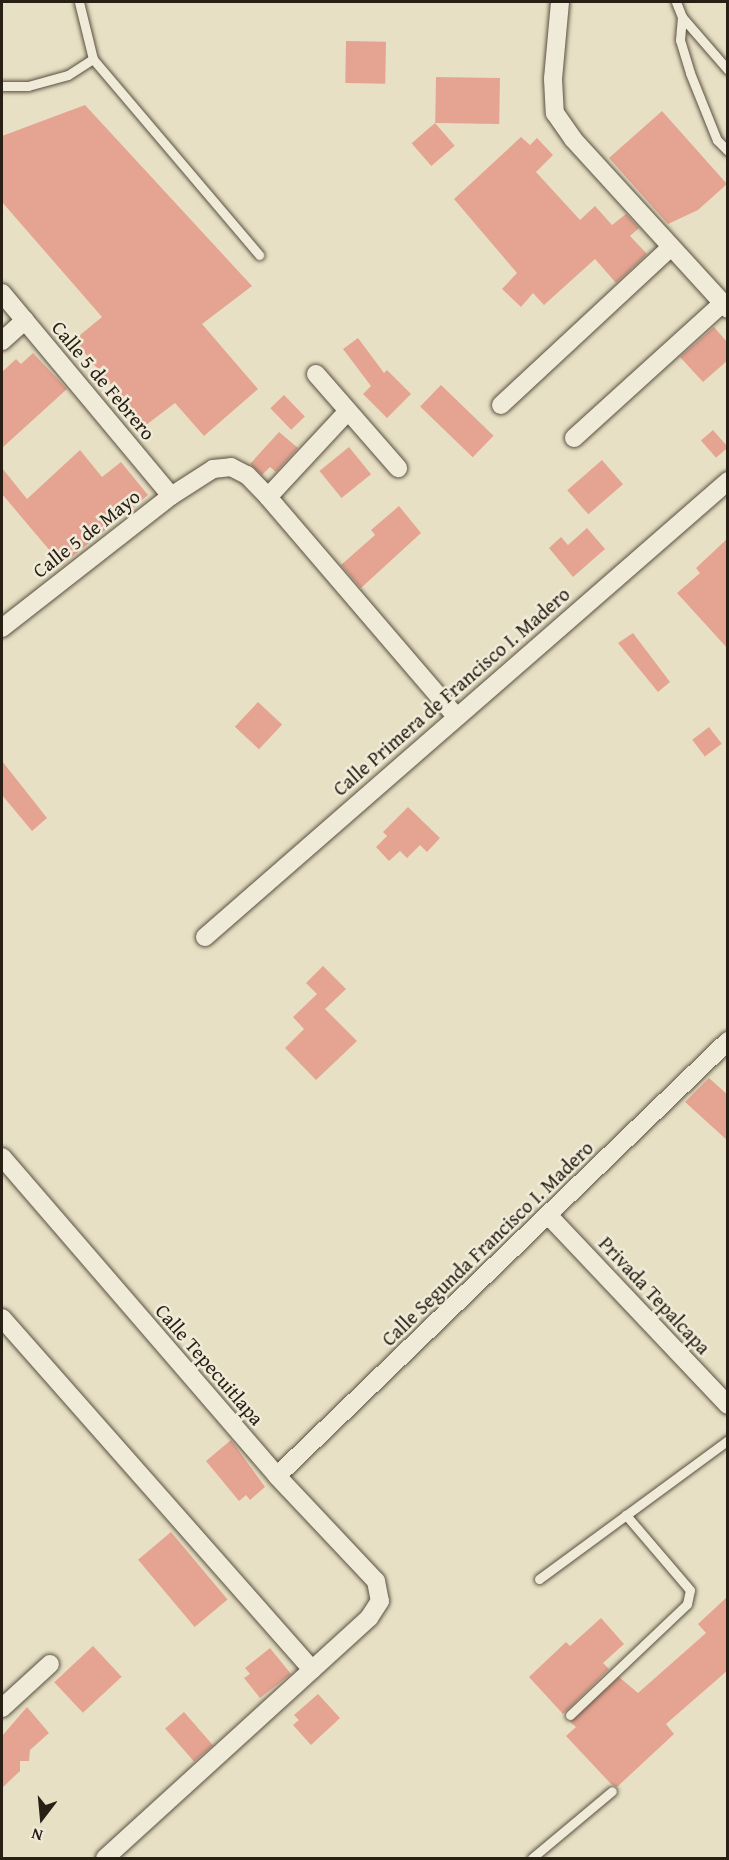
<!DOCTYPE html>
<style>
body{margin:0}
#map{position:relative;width:729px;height:1860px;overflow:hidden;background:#e8e0c4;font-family:"Gentium Book Plus",serif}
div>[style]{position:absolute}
.building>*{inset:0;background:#e5a491;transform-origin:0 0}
.roads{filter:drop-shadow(0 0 2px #595041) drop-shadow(0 0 2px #595041)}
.lane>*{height:9px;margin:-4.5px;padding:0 4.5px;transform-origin:4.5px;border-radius:4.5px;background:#f0ebd9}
.street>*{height:18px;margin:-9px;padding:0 9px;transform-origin:9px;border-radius:9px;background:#f0ebd9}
span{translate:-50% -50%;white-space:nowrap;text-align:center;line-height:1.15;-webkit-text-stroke:5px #f0ebd9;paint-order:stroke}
.street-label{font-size:20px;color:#292015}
.frame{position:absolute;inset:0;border:3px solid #292015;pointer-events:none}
.north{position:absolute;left:12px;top:1788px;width:60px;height:60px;-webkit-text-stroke:4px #f0ebd9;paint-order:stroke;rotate:196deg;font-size:16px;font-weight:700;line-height:24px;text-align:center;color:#292015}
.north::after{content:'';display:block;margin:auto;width:21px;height:27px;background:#292015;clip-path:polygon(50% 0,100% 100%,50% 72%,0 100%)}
</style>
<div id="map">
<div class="building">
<i style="left:346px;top:41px;width:40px;height:42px;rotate:1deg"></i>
<i style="left:436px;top:77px;width:64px;height:46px;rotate:1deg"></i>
<i style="clip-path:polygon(85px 105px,252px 286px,202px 324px,258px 389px,204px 436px,175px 403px,146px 425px,133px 412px,74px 340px,102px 317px,2px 202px,2px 136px)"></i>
<i style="clip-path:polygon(662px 111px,727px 184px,698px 210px,668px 224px,609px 158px)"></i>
<i style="left:435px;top:123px;width:30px;height:31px;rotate:49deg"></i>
<i style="clip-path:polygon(521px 137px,530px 145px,537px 138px,553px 155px,536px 172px,580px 220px,595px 206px,612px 225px,626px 214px,639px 228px,630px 236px,647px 254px,616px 283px,595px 259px,544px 305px,533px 293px,521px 307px,502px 289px,517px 273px,454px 199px)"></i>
<i style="clip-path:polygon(714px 327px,728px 343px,728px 360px,703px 382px,680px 357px)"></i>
<i style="clip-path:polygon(358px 338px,384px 373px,387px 370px,411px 394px,387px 418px,363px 394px,371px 386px,343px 349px)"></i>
<i style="clip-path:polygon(33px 353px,67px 389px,2px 448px,2px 372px,16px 359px,21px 364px)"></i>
<i style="left:441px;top:385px;width:73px;height:30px;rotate:44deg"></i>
<i style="left:284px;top:395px;width:30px;height:19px;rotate:46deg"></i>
<i style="left:713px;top:430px;width:23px;height:16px;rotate:49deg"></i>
<i style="clip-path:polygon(279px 432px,298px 448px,276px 472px,270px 467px,262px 475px,250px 464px)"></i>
<i style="left:349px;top:447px;width:35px;height:38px;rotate:51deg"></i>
<i style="clip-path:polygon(80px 450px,102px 477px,121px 462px,148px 495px,62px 565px,2px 494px,2px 468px,27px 499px)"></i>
<i style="left:602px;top:460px;width:32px;height:46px;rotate:49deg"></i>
<i style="clip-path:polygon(399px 506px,421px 533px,361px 588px,341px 565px,375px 535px,371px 530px)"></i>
<i style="clip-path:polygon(587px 528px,605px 549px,573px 577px,549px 548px,561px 537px,568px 545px)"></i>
<i style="clip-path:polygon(728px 538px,728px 649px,677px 593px,700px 573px,696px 568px)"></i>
<i style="clip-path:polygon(633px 633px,670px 682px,658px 692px,618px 643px)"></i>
<i style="left:258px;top:702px;width:33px;height:34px;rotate:43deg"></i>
<i style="left:709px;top:727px;width:21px;height:21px;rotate:53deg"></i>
<i style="clip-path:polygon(2px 761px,47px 818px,32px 831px,2px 795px)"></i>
<i style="clip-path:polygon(408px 807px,440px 838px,427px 852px,420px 845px,407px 858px,400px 851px,389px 861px,376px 847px,387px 836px,383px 832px)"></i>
<i style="clip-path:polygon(323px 966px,346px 989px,325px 1009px,357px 1041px,316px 1080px,285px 1048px,304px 1029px,293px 1017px,317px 994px,306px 983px)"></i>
<i style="clip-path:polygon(709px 1078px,728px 1095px,728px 1141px,685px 1102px)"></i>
<i style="clip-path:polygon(231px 1440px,265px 1487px,250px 1500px,246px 1495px,239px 1501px,206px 1461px)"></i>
<i style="left:171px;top:1532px;width:88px;height:43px;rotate:50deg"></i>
<i style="clip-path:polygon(728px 1596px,728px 1670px,666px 1724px,674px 1734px,617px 1787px,611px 1784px,566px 1736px,576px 1727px,570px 1722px,619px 1677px,638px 1693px,706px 1633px,698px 1624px)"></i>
<i style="clip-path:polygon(601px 1618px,624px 1644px,603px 1663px,609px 1669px,563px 1714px,529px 1677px,566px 1642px,570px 1646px)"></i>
<i style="left:93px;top:1646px;width:42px;height:53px;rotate:47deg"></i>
<i style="clip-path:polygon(270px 1648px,291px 1674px,260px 1698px,244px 1678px,250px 1674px,245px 1668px)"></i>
<i style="clip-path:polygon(318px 1694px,340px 1718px,311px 1745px,293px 1725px,299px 1720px,294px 1715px)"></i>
<i style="clip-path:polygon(27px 1707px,49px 1733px,30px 1750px,29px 1761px,20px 1761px,20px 1771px,2px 1788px,2px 1736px)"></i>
<i style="left:184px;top:1712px;width:44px;height:25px;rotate:49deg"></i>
</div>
<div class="roads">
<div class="lane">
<i style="left:676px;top:2px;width:16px;rotate:68deg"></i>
<i style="left:682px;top:17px;width:70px;rotate:49deg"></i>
<i style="left:682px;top:17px;width:23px;rotate:95deg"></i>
<i style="left:680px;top:40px;width:34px;rotate:73deg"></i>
<i style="left:690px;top:73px;width:72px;rotate:68.1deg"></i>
<i style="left:717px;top:140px;width:16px;rotate:45deg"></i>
<i style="left:93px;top:59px;width:257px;rotate:49.7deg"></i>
<i style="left:2px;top:86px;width:26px"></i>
<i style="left:28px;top:86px;width:41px;rotate:-15.4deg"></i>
<i style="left:68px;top:75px;width:30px;rotate:-33deg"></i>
<i style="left:93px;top:59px;width:59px;rotate:-103.8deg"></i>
<i style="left:539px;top:1579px;width:235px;rotate:-36.3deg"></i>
<i style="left:570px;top:1715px;width:161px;rotate:-43.5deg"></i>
<i style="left:687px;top:1604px;width:14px;rotate:-78deg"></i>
<i style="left:690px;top:1590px;width:99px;rotate:-130.5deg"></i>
<i style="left:532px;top:1858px;width:104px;rotate:-39.9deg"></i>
</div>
<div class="street">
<i style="left:560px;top:2px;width:77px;rotate:95.2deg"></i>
<i style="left:553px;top:79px;width:34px;rotate:87deg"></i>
<i style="left:555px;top:113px;width:32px;rotate:55deg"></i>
<i style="left:573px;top:139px;width:230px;rotate:47.6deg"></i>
<i style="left:2px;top:293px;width:264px;rotate:50.2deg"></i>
<i style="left:2px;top:341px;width:31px;rotate:-42deg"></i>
<i style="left:316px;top:374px;width:125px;rotate:48.9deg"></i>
<i style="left:501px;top:405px;width:231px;rotate:-42.9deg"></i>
<i style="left:574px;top:438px;width:200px;rotate:-42.2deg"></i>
<i style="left:268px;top:497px;width:117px;rotate:-47.1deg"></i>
<i style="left:2px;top:628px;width:214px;rotate:-38deg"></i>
<i style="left:171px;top:496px;width:50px;rotate:-32.7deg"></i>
<i style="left:213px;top:469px;width:18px;rotate:-6deg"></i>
<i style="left:231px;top:467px;width:18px;rotate:27deg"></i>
<i style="left:247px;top:475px;width:30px;rotate:46deg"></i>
<i style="left:268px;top:497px;width:287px;rotate:49.4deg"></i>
<i style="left:205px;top:937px;width:694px;rotate:-41.08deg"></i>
<i style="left:2px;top:1157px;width:421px;rotate:49.2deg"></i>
<i style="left:277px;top:1476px;width:144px;rotate:46.7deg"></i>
<i style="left:376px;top:1581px;width:20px;rotate:79deg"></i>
<i style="left:380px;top:1601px;width:20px;rotate:123deg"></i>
<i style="left:369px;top:1618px;width:357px;rotate:137.7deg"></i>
<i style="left:549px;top:1216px;width:260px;rotate:46.6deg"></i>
<i style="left:2px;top:1318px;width:469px;rotate:48.6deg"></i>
<i style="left:277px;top:1476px;width:627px;rotate:-43.97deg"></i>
<i style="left:2px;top:1708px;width:65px;rotate:-42.5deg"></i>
</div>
</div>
<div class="street-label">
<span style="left:104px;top:380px;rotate:50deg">Calle 5 de Febrero</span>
<span style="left:86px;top:533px;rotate:-38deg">Calle 5 de Mayo</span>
<span style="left:451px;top:691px;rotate:-41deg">Calle Primera de Francisco I. Madero</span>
<span style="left:487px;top:1243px;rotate:-44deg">Calle Segunda Francisco I. Madero</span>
<span style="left:655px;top:1295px;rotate:47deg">Privada Tepalcapa</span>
<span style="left:210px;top:1364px;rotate:49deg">Calle Tepecuitlapa</span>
</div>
<div class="frame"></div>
<div class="north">N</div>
</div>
